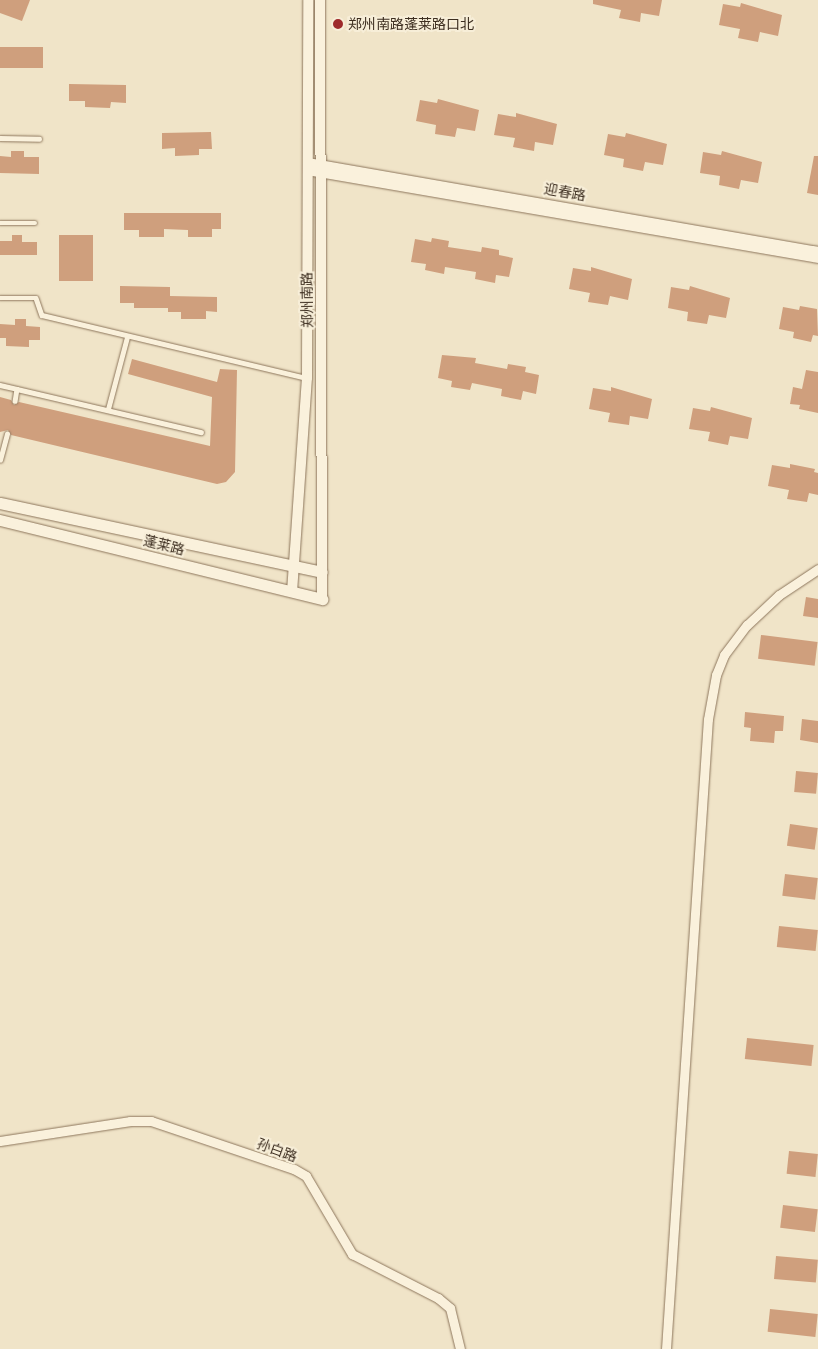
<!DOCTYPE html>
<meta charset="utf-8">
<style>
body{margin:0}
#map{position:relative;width:818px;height:1349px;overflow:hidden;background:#f0e4c8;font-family:"Libre Baskerville","Noto Sans SC",serif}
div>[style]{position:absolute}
.building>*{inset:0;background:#cf9f7d;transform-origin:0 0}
.roads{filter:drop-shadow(0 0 1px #8d765c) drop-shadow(0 0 1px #8d765c)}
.service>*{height:4.5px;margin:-2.25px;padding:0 2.25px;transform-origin:2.25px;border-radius:2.25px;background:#faf1dc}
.minor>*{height:9px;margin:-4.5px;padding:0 4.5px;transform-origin:4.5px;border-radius:4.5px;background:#faf1dc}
.tertiary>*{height:10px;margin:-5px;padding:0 5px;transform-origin:5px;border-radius:5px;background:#faf1dc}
.secondary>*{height:11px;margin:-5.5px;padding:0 5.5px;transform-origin:5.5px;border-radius:5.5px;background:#faf1dc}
.dots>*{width:14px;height:14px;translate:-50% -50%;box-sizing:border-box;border:2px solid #f7eed8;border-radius:50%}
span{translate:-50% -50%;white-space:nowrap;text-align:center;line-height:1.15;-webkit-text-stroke:4px #f7eed8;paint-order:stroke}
.poi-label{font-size:14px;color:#3d2e20}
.left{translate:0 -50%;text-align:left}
.street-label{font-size:14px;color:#3d2e20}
</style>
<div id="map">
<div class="building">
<i style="clip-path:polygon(0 0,30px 0,22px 21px,0 13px)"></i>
<i style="clip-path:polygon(593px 0,662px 0,659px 16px,641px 13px,640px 22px,619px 18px,621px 10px,593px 4px)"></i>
<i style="clip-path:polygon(741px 3px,782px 15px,778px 36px,760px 32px,758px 42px,738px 38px,740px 29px,719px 25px,723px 4px,740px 7px)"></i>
<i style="left:0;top:47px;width:43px;height:21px"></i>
<i style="clip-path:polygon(69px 84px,126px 85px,126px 103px,111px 102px,110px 108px,85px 107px,85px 101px,69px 101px)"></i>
<i style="clip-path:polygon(438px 99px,479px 110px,475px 131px,457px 128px,455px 137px,435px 134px,436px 125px,416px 121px,420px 100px,437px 103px)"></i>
<i style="clip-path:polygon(516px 113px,557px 124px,553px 145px,535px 142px,534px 151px,513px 147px,515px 138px,494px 135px,498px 114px,516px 117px)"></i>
<i style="clip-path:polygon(211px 132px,212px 149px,199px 149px,199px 155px,175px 156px,175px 148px,162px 149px,162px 133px)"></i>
<i style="clip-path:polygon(626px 133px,667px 144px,663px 165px,645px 162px,643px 171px,623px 167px,624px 159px,604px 155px,608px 134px,625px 137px)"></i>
<i style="clip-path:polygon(11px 151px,24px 151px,24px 157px,39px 157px,39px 174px,0 173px,0 156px,11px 157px)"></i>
<i style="clip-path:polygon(722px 151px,762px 162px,758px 183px,741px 180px,739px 189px,719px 185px,720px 176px,700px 173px,703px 152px,721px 155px)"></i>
<i style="clip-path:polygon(814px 156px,818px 156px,818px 195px,807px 193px)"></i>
<i style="clip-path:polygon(124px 213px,221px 213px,221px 229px,212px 229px,212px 237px,188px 237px,188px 230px,164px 229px,164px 237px,139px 237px,139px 230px,124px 230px)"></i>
<i style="clip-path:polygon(12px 235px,22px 235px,22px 242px,37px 242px,37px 255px,0 255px,0 241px,12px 241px)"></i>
<i style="left:59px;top:235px;width:34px;height:46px"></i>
<i style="clip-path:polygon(432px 238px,449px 241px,448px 247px,481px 252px,482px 247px,499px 250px,499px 255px,513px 258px,509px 277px,496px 275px,495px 283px,475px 279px,476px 272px,445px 267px,444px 274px,425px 270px,426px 264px,411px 262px,415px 239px,431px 242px)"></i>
<i style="clip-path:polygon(591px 267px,632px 279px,628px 300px,610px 296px,608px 305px,588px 302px,590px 293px,569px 289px,573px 268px,591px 271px)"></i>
<i style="clip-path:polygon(120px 286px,170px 287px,170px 296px,217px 297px,217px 312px,206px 311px,206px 319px,181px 319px,181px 312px,168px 312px,168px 308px,134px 308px,134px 303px,120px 303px)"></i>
<i style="clip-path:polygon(690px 286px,730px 298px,726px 318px,709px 315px,707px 324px,687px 321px,688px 312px,668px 308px,671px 287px,689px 290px)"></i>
<i style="clip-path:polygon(800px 306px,817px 309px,818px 336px,813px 335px,811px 342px,793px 338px,794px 332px,779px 329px,783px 307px,799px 310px)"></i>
<i style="clip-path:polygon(15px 319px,26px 319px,26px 326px,40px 327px,40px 340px,29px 340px,29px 347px,6px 346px,6px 338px,0 338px,0 324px,15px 325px)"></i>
<i style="clip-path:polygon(442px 355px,476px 358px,475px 363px,507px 369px,508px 364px,526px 367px,525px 372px,539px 375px,536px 394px,523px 391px,521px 400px,501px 396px,502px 389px,472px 383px,470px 390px,451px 387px,452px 381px,438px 378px)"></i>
<i style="clip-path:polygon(132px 359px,217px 382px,220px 369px,237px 370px,235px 472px,226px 482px,217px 484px,11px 435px,8px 430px,0 432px,0 397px,11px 400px,14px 405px,19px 402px,210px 446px,212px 397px,128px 374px)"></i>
<i style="clip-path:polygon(806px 370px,818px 372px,818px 413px,799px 409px,800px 405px,790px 404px,793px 387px,802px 389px)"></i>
<i style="clip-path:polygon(611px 387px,652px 399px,648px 419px,630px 416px,629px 425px,608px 422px,610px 413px,589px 409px,593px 388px,611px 391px)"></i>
<i style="clip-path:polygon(711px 407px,752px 418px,748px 439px,730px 436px,728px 445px,708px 441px,710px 432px,689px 429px,693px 408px,710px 411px)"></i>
<i style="clip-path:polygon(790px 464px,815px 469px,814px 472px,818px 473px,818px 495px,809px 493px,807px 502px,787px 499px,789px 490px,768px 486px,772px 465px,790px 468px)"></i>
<i style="clip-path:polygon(806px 597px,818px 599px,818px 618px,803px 616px)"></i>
<i style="left:761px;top:635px;width:57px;height:24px;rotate:7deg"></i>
<i style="clip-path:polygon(745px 712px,784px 716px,783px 731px,775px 731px,774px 743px,750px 741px,751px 728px,744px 727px)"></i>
<i style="clip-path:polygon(802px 719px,818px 721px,818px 743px,800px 740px)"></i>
<i style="left:796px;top:771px;width:22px;height:21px;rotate:5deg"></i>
<i style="left:790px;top:824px;width:28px;height:22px;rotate:8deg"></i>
<i style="left:785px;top:874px;width:33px;height:22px;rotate:7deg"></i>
<i style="left:779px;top:926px;width:39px;height:21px;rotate:6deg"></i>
<i style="left:747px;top:1038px;width:67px;height:21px;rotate:6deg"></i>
<i style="left:789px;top:1151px;width:29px;height:23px;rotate:6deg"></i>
<i style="left:783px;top:1205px;width:35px;height:23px;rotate:7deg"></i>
<i style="left:776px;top:1256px;width:42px;height:23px;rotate:5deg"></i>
<i style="left:770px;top:1309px;width:48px;height:23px;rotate:6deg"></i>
</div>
<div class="roads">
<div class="service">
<i style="left:0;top:138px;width:39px;rotate:1deg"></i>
<i style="left:0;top:223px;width:35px"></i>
<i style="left:0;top:298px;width:36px"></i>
<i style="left:36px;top:298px;width:18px;rotate:71deg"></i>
<i style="left:42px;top:315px;width:272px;rotate:13.4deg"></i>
<i style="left:0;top:385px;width:17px;rotate:13deg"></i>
<i style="left:17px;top:389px;width:12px;rotate:99deg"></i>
<i style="left:17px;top:389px;width:189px;rotate:13.2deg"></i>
<i style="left:108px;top:409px;width:74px;rotate:-75.2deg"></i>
<i style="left:0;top:460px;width:27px;rotate:-75deg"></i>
</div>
<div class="minor">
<i style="left:307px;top:162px;width:519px;rotate:9.88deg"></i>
<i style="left:307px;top:170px;width:519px;rotate:9.77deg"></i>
<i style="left:0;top:1141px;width:132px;rotate:-8.7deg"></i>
<i style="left:130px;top:1121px;width:21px"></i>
<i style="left:151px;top:1121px;width:151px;rotate:18.6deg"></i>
<i style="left:294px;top:1169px;width:14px;rotate:30deg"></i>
<i style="left:306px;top:1176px;width:91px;rotate:59.5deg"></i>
<i style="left:352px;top:1254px;width:97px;rotate:27.1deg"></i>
<i style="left:438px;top:1298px;width:16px;rotate:40deg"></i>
<i style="left:450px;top:1308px;width:42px;rotate:76.3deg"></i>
<i style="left:666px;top:1349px;width:631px;rotate:-86.19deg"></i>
<i style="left:708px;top:719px;width:45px;rotate:-79.7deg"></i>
<i style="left:716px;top:675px;width:22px;rotate:-68deg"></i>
<i style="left:724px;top:655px;width:38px;rotate:-53deg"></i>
<i style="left:747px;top:625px;width:44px;rotate:-43.2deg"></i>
<i style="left:779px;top:595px;width:47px;rotate:-33.7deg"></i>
</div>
<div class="tertiary">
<i style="left:320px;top:0;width:599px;rotate:89.81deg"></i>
<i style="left:292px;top:592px;width:215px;rotate:-86deg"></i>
<i style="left:307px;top:378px;width:378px;rotate:-89.8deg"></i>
</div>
<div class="secondary">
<i style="left:0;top:503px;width:329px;rotate:12.1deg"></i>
<i style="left:0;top:520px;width:332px;rotate:13.8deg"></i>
</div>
</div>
<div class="dots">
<i style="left:338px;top:24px;background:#9e2a2b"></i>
</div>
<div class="poi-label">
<span class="left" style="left:348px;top:24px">郑州南路蓬莱路口北</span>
</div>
<div class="street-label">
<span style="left:565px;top:192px;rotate:10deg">迎春路</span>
<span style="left:307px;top:300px;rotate:-91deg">郑州南路</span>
<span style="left:164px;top:545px;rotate:14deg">蓬莱路</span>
<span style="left:277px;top:1150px;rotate:20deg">孙白路</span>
</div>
</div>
